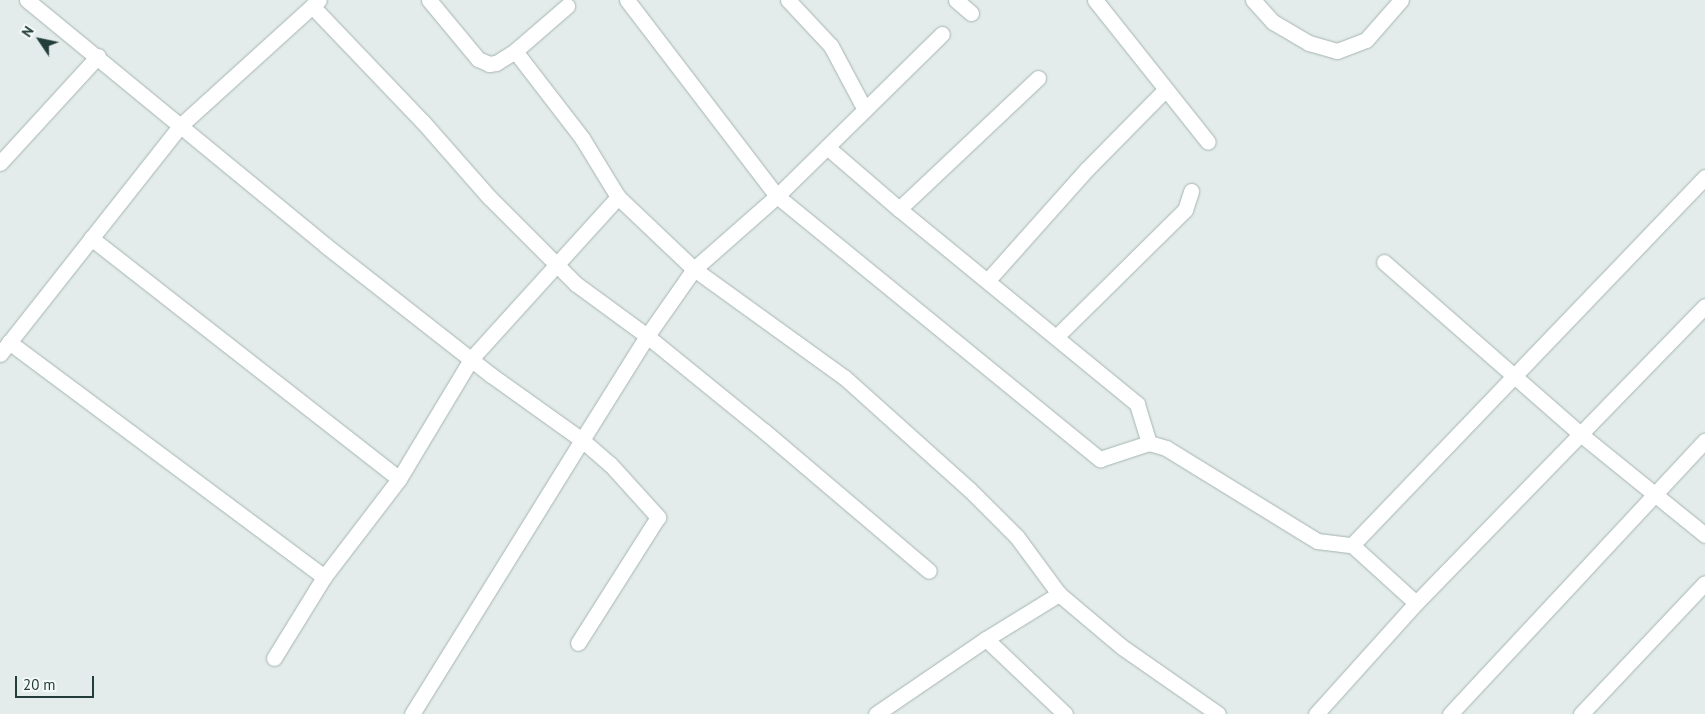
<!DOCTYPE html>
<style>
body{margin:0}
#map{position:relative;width:1705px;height:714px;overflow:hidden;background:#e3ecea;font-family:"PT Sans",sans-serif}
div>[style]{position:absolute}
.roads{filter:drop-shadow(0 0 1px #a6b4b2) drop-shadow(0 0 1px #a6b4b2)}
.minor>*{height:15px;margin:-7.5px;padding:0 7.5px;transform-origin:7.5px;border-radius:7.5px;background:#fff}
span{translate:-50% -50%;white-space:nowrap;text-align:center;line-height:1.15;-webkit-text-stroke:4px #f3f9f7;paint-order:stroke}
.north{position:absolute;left:15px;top:15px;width:50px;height:50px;-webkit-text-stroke:4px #f3f9f7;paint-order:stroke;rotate:304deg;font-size:14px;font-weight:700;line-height:20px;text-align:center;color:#233d3b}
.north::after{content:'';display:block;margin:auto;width:18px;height:22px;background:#233d3b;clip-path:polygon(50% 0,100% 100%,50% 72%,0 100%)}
.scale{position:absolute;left:15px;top:676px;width:79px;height:22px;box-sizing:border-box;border:2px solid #233d3b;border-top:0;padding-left:6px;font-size:15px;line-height:18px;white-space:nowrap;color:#233d3b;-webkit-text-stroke:4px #f3f9f7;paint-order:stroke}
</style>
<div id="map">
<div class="roads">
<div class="minor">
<i style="left:27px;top:0;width:386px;rotate:39.4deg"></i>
<i style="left:325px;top:245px;width:211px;rotate:38.1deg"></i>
<i style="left:491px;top:375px;width:112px;rotate:35.5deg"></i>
<i style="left:582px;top:440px;width:123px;rotate:-58deg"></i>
<i style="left:647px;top:336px;width:82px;rotate:-55deg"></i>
<i style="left:694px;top:269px;width:111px;rotate:-41.3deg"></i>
<i style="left:777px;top:196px;width:231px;rotate:-44.5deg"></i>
<i style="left:429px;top:0;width:77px;rotate:50.3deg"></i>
<i style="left:478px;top:59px;width:12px;rotate:24deg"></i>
<i style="left:489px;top:64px;width:7px;rotate:-8deg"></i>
<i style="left:496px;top:63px;width:22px;rotate:-32deg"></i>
<i style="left:515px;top:51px;width:69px;rotate:-40.9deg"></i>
<i style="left:627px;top:0;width:247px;rotate:52.6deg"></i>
<i style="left:777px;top:196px;width:417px;rotate:39.2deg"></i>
<i style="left:1100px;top:459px;width:52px;rotate:-18.1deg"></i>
<i style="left:1149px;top:443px;width:18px;rotate:16deg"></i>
<i style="left:1166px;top:448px;width:177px;rotate:31.6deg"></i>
<i style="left:1317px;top:541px;width:35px;rotate:7deg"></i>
<i style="left:788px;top:0;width:63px;rotate:46.9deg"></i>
<i style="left:831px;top:46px;width:72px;rotate:62deg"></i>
<i style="left:956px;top:0;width:20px;rotate:41deg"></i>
<i style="left:1095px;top:0;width:181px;rotate:51.5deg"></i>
<i style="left:1253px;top:0;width:30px;rotate:48deg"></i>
<i style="left:1273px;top:22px;width:42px;rotate:30.3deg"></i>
<i style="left:1309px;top:43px;width:29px;rotate:16deg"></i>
<i style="left:1337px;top:51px;width:31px;rotate:-21deg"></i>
<i style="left:1366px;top:40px;width:53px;rotate:-48.8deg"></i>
<i style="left:312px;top:6px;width:161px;rotate:46.3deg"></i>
<i style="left:423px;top:122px;width:100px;rotate:48.7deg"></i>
<i style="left:489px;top:197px;width:123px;rotate:45deg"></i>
<i style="left:576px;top:284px;width:88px;rotate:36.2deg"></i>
<i style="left:647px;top:336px;width:151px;rotate:39.1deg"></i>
<i style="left:764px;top:431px;width:216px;rotate:40.3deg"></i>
<i style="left:515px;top:51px;width:110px;rotate:52.4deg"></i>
<i style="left:582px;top:138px;width:69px;rotate:58.6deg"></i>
<i style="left:618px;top:197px;width:105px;rotate:43.5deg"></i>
<i style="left:694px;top:269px;width:185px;rotate:35.8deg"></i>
<i style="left:844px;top:377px;width:169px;rotate:41.9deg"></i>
<i style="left:970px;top:490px;width:66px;rotate:45deg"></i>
<i style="left:1017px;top:537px;width:71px;rotate:53.6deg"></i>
<i style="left:1059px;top:594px;width:82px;rotate:40.1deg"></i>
<i style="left:1122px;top:647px;width:117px;rotate:34.9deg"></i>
<i style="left:827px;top:147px;width:95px;rotate:40.7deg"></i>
<i style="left:899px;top:209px;width:308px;rotate:39.3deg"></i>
<i style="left:1137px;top:404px;width:41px;rotate:72.9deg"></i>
<i style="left:0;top:163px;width:145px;rotate:-47.5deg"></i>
<i style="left:899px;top:209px;width:191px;rotate:-43.3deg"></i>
<i style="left:91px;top:238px;width:391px;rotate:38deg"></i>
<i style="left:1384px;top:262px;width:259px;rotate:41.2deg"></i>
<i style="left:1579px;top:433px;width:162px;rotate:39deg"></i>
<i style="left:988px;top:280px;width:149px;rotate:-48.3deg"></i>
<i style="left:1087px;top:169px;width:112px;rotate:-45.4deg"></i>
<i style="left:1056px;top:337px;width:181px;rotate:-44.6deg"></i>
<i style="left:1185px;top:210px;width:20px;rotate:-72deg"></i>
<i style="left:9px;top:342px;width:393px;rotate:36.7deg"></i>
<i style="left:0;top:354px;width:292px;rotate:-51.7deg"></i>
<i style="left:181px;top:125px;width:186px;rotate:-42.2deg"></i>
<i style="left:1416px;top:603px;width:86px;rotate:-137.8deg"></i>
<i style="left:1352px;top:545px;width:510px;rotate:-46.19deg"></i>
<i style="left:986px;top:639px;width:109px;rotate:43.5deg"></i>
<i style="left:274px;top:658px;width:95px;rotate:-58.3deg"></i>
<i style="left:324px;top:577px;width:123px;rotate:-52.6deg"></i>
<i style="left:399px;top:479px;width:140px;rotate:-59deg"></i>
<i style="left:471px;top:359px;width:219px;rotate:-47.8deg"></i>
<i style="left:412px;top:714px;width:322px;rotate:-58.2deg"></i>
<i style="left:582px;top:440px;width:37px;rotate:41deg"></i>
<i style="left:610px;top:464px;width:72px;rotate:47.8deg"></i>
<i style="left:658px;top:517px;width:149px;rotate:122.4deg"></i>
<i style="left:876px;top:714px;width:133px;rotate:-34.3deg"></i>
<i style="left:986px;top:639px;width:86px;rotate:-31.7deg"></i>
<i style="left:1316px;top:714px;width:149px;rotate:-48deg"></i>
<i style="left:1416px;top:603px;width:414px;rotate:-45.8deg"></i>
<i style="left:1450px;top:714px;width:374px;rotate:-47deg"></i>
<i style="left:1581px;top:714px;width:180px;rotate:-46.6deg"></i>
</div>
</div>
<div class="north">N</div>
<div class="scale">20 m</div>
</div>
